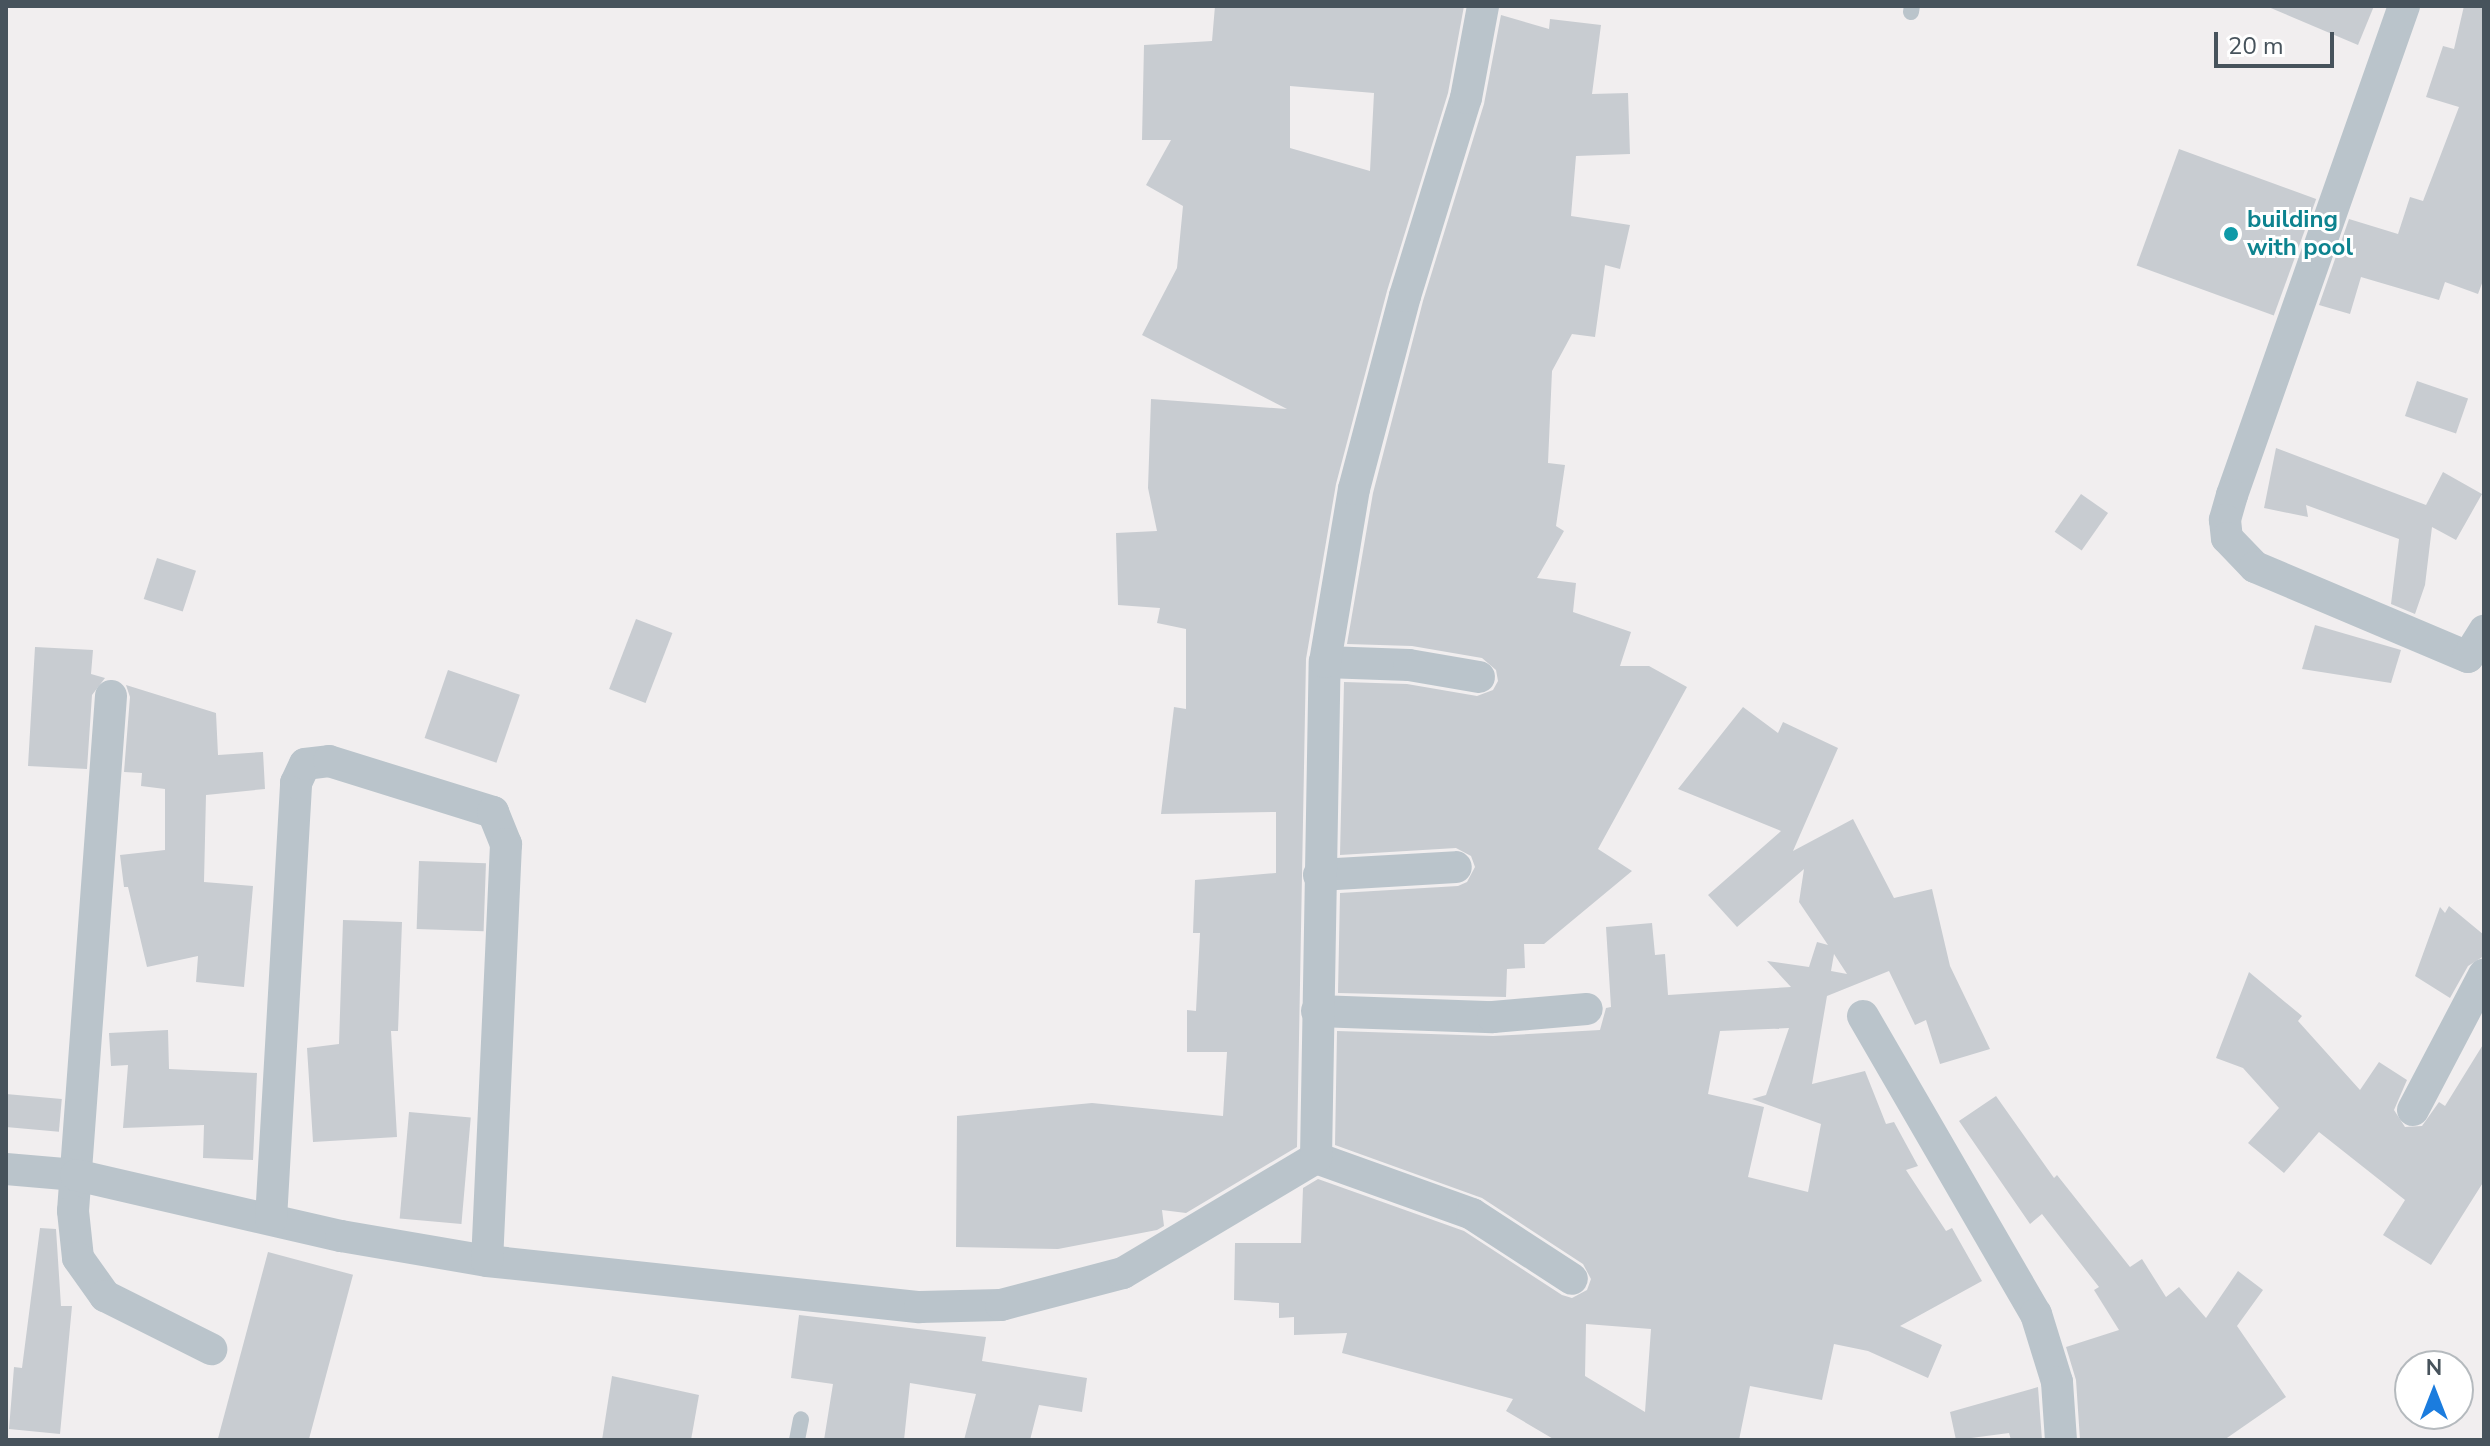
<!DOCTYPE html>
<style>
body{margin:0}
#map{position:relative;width:2490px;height:1446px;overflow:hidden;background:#f1eeef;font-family:"Nunito Sans",sans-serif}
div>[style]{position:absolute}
.building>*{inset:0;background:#c8ccd1;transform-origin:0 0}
.lane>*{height:16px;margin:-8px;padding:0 8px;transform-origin:8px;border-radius:8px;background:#bac4cb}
.street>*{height:32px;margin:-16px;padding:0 16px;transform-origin:16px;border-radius:16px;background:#bac4cb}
.dots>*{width:22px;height:22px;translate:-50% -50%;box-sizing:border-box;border:4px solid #fff;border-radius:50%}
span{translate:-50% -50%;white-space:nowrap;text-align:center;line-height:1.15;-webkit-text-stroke:6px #fff;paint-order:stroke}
.culture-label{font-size:24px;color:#0d838f;font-weight:700}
.left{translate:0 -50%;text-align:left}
.frame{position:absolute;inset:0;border:8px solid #47535c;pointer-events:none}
.north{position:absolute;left:2394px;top:1350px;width:80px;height:80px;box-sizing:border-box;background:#fff;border:2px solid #b5babe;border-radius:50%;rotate:0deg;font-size:22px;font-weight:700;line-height:32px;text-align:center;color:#47535c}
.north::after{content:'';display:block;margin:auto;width:28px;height:36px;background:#1b7cde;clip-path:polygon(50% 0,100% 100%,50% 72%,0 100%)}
.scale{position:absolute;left:2214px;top:32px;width:120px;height:36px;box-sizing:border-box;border:4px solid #47535c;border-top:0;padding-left:10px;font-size:24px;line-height:28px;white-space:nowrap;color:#47535c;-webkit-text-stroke:6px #fff;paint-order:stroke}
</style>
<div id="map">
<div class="building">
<i style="clip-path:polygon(evenodd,1215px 6px,1464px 6px,1448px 93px,1387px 291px,1336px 484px,1306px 659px,1297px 1147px,1186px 1213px,1162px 1210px,1164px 1226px,1157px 1230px,1058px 1249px,956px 1247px,957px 1116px,1092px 1103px,1223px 1116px,1227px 1052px,1187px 1052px,1187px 1010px,1196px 1011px,1200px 933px,1193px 933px,1195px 880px,1276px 873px,1276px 812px,1161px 814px,1174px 707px,1186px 709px,1186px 629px,1157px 623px,1160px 608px,1118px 605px,1116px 533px,1157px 531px,1148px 488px,1151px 399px,1287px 409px,1142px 335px,1177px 268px,1183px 206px,1146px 185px,1171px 140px,1142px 140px,1144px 45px,1212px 41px,1215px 6px,1290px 86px,1374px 93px,1370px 171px,1290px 148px,1290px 86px)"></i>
<i style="clip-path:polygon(2266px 6px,2374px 6px,2358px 45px)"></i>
<i style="clip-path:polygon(2464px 6px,2484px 6px,2484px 278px,2478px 294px,2445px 282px,2439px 300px,2361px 277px,2350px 314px,2319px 305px,2349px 219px,2398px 234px,2410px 197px,2423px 201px,2459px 107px,2426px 97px,2443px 46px,2454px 49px)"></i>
<i style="clip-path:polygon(1501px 15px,1549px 29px,1550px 19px,1601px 25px,1592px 94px,1628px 93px,1630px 154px,1576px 156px,1571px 216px,1630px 225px,1620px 269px,1605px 265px,1595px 337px,1572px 334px,1552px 371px,1548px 463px,1565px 465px,1556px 526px,1564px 531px,1537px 578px,1576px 583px,1573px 612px,1631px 632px,1620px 666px,1649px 666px,1687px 687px,1598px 849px,1632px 871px,1544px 944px,1524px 944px,1525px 968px,1507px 969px,1506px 997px,1338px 993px,1340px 893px,1458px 886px,1467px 882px,1475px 867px,1471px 856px,1456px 848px,1340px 855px,1344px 682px,1407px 684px,1477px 696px,1493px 690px,1498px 681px,1496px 670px,1482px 658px,1412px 646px,1347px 644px,1373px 493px,1423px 301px,1484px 104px)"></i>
<i style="left:2179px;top:149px;width:146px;height:124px;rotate:20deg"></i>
<i style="left:2417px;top:381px;width:54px;height:37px;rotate:19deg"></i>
<i style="clip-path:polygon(2276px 448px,2426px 505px,2443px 472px,2482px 494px,2456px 540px,2432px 527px,2425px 585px,2415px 614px,2391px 604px,2399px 539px,2306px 505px,2308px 517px,2264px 508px)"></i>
<i style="left:2081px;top:494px;width:33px;height:46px;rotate:35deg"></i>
<i style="left:157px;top:558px;width:41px;height:43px;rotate:18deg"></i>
<i style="left:636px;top:619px;width:39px;height:75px;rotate:21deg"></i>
<i style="clip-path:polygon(2315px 625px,2401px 650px,2391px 683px,2302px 669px)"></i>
<i style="clip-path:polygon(35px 647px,93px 650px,91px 674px,105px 678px,92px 695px,87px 769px,28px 766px)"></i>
<i style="left:448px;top:670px;width:76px;height:72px;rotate:19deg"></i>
<i style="clip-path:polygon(126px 685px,216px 713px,218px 755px,263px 752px,265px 789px,206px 795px,204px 882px,253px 886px,244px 987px,196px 982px,198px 956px,147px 967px,128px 887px,124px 887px,120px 855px,165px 850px,165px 789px,141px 786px,142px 773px,124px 772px,130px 697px)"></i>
<i style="clip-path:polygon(evenodd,1743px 707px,1778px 733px,1783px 722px,1838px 748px,1793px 851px,1853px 819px,1894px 898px,1932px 889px,1950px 966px,1990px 1049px,1940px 1064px,1926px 1020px,1915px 1025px,1889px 971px,1827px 996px,1812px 1084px,1865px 1071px,1886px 1124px,1894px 1122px,1918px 1166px,1906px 1170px,1946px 1231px,1952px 1228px,1982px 1281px,1900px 1326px,1942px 1345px,1928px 1378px,1868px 1351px,1834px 1344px,1822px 1400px,1750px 1386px,1739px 1440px,1555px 1440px,1506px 1411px,1513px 1399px,1342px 1353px,1347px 1333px,1294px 1335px,1294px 1317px,1279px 1318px,1279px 1303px,1234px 1300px,1235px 1243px,1301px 1243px,1303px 1188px,1318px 1179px,1464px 1231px,1562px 1295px,1572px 1298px,1587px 1290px,1591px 1279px,1583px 1264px,1482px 1198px,1335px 1145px,1337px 1031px,1493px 1036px,1600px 1030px,1606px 1008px,1611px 1007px,1606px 927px,1652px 923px,1655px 955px,1665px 954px,1668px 995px,1791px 987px,1767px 961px,1809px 967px,1817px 942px,1828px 945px,1799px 902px,1804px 869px,1737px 927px,1708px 895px,1781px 831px,1678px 789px,1743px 707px,1834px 954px,1847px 974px,1831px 971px,1834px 954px,1743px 707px,1789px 1028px,1766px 1095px,1752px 1099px,1821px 1124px,1808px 1192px,1748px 1177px,1764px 1107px,1708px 1094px,1720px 1031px,1789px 1028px,1743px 707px,1586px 1324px,1651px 1329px,1645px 1412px,1585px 1376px,1586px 1324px)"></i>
<i style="left:419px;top:861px;width:67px;height:68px;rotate:2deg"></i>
<i style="clip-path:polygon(2449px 906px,2484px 935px,2484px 956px,2468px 966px,2450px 998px,2415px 976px,2440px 907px,2445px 913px)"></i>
<i style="clip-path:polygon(343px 920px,402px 922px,398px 1031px,391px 1031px,397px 1137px,313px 1142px,307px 1048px,339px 1044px)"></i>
<i style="clip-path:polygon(2249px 972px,2302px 1016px,2298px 1021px,2360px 1090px,2379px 1062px,2407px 1080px,2394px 1110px,2405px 1127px,2422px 1126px,2439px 1102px,2445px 1106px,2484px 1043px,2484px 1181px,2431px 1265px,2383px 1235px,2405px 1200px,2319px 1132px,2284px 1173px,2248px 1143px,2279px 1108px,2243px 1068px,2216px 1058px)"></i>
<i style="clip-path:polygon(168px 1030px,169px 1069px,257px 1073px,253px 1160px,203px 1158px,204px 1125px,123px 1128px,128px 1065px,111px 1066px,109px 1033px)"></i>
<i style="left:6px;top:1094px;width:56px;height:33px;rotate:5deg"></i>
<i style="clip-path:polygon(1996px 1096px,2054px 1178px,2057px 1175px,2130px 1267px,2142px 1259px,2166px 1297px,2179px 1287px,2206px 1318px,2238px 1271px,2263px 1290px,2237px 1326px,2286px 1397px,2224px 1440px,2080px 1440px,2076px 1380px,2066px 1347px,2119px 1330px,2094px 1290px,2099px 1287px,2042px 1214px,2030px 1224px,1959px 1121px)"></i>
<i style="left:409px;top:1112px;width:62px;height:107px;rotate:5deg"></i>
<i style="clip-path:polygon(40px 1228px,56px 1229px,61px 1306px,72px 1306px,60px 1434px,9px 1429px,14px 1367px,22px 1368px)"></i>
<i style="left:268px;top:1252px;width:88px;height:195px;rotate:15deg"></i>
<i style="clip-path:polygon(799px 1315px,986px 1337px,982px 1361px,1087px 1378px,1082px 1412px,1039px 1405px,1030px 1440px,964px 1440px,976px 1394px,910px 1383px,904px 1440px,824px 1440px,833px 1384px,791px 1378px)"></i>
<i style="clip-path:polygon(612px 1376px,699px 1395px,691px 1440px,602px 1440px)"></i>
<i style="clip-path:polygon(2038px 1387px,2042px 1440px,2011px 1440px,2009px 1433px,1956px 1440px,1950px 1412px)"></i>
</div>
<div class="lane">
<i style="left:1911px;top:12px;width:6px;rotate:-81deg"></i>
<i style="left:797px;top:1440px;width:21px;rotate:-79deg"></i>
</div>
<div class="street">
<i style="left:2404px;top:6px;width:518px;rotate:109.38deg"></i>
<i style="left:2232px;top:495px;width:26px;rotate:106deg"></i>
<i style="left:2225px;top:520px;width:18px;rotate:84deg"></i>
<i style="left:2227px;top:538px;width:40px;rotate:46deg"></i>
<i style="left:2255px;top:567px;width:231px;rotate:22.9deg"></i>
<i style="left:2468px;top:657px;width:31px;rotate:-58deg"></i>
<i style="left:1325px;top:662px;width:84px;rotate:2deg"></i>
<i style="left:1409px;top:665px;width:71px;rotate:9.7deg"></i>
<i style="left:111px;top:696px;width:516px;rotate:94.22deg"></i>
<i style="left:73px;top:1211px;width:47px;rotate:83.9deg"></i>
<i style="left:78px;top:1258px;width:47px;rotate:54.6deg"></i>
<i style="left:105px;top:1296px;width:119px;rotate:26.6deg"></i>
<i style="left:1319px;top:875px;width:137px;rotate:-3.3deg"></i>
<i style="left:1317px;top:1011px;width:176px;rotate:2deg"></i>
<i style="left:1493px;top:1017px;width:94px;rotate:-4.9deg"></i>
<i style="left:1863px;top:1016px;width:345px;rotate:59.9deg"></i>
<i style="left:2036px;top:1314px;width:71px;rotate:72.8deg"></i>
<i style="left:2057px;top:1382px;width:58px;rotate:86.1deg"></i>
<i style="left:2413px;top:1110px;width:153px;rotate:-62.3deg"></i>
<i style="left:1316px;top:1158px;width:166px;rotate:19.7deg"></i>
<i style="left:1472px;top:1214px;width:119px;rotate:33deg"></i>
<i style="left:6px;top:1169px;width:70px;rotate:4.9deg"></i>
<i style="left:76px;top:1175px;width:272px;rotate:13deg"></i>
<i style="left:341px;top:1236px;width:148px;rotate:9.7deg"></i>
<i style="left:487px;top:1261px;width:435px;rotate:6.1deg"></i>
<i style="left:920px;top:1307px;width:81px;rotate:-1.4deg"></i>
<i style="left:1001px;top:1305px;width:126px;rotate:-14.7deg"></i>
<i style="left:1123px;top:1273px;width:225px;rotate:-30.8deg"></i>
<i style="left:1316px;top:1158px;width:496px;rotate:-89deg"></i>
<i style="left:1325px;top:662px;width:175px;rotate:-80.5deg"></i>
<i style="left:1354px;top:489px;width:200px;rotate:-75.2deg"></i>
<i style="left:1405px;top:296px;width:207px;rotate:-72.9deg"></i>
<i style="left:1466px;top:98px;width:94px;rotate:-79.5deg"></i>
<i style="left:271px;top:1219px;width:437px;rotate:-86.7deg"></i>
<i style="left:296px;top:783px;width:21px;rotate:-65deg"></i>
<i style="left:305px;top:764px;width:24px;rotate:-7deg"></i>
<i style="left:329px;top:761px;width:172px;rotate:17.3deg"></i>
<i style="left:493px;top:812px;width:35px;rotate:68deg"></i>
<i style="left:506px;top:844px;width:417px;rotate:92.6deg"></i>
</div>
<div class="dots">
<i style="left:2231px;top:234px;background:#0f9aa8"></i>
</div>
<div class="culture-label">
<span class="left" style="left:2247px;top:234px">building<br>with pool</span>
</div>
<div class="frame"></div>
<div class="north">N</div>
<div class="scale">20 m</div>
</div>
